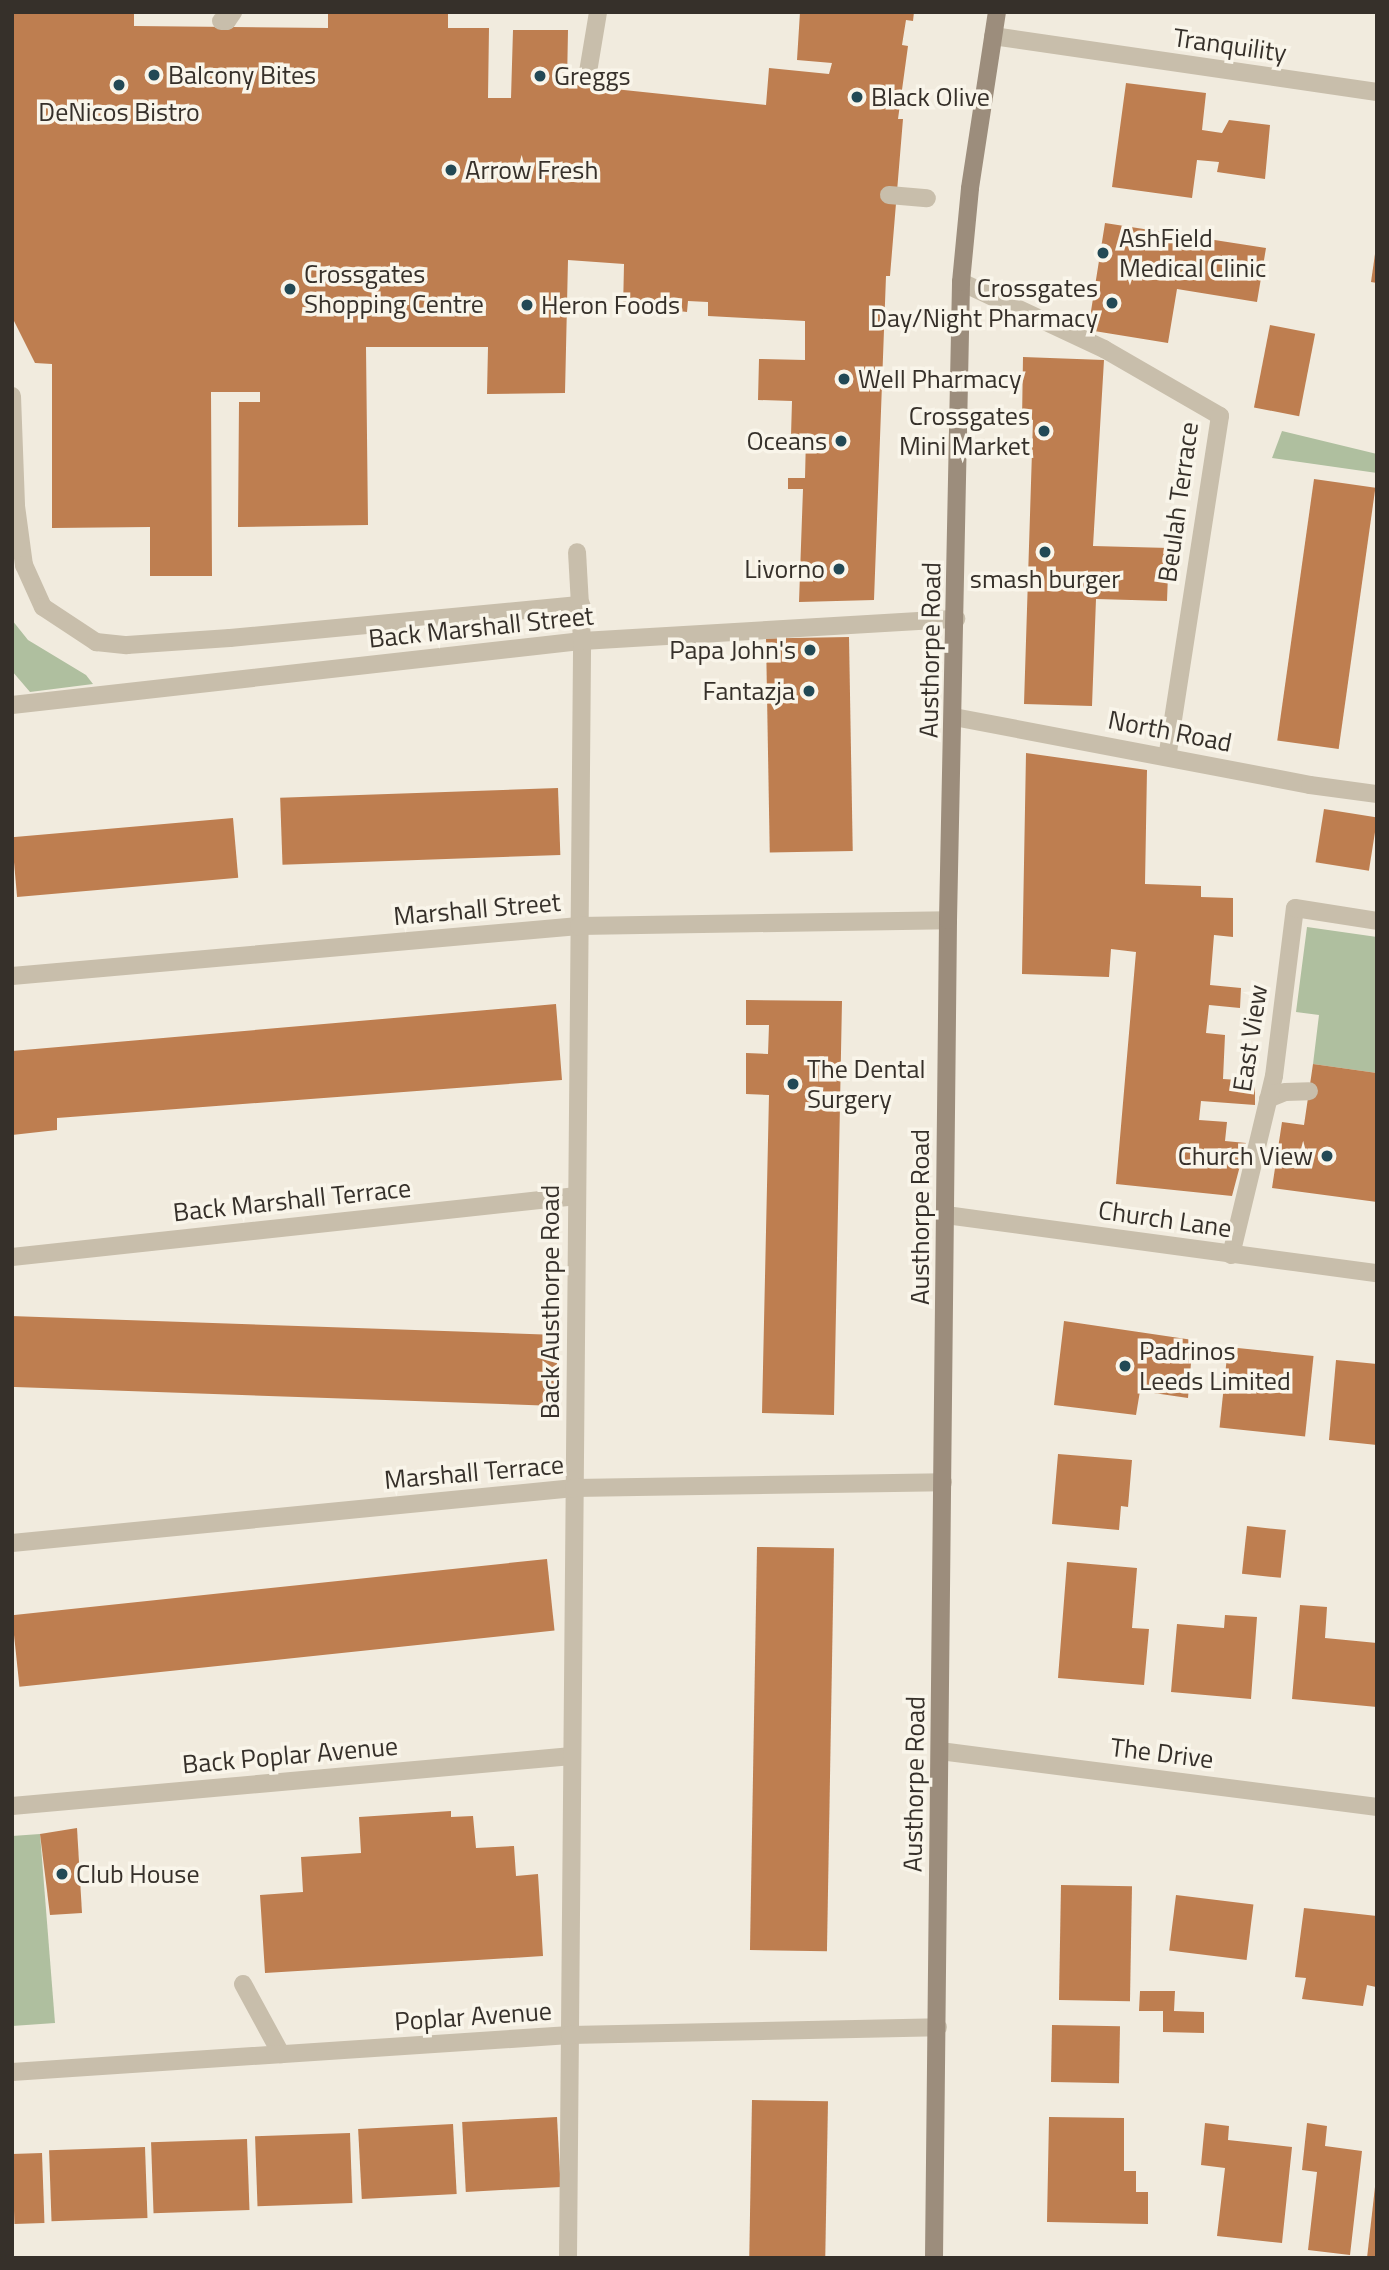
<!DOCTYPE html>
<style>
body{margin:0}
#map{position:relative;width:1389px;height:2270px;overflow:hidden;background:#f1ebde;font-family:"Titillium Web",sans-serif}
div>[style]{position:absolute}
.green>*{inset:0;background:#afbf9f}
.building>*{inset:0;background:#be7e50;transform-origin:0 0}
.lane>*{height:18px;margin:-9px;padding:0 9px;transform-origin:9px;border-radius:9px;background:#c8beab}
.street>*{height:18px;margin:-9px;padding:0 9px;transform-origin:9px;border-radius:9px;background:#c8beab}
.secondary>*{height:18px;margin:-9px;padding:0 9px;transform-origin:9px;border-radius:9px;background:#9c8d7c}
.dots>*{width:19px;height:19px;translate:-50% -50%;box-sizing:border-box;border:4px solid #f9f5ea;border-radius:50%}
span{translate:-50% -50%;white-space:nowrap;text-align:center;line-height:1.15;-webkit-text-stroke:7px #f9f5ea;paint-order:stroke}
.street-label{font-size:26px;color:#36302a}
.poi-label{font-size:26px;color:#36302a}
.left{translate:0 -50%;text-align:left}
.right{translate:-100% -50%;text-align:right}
.frame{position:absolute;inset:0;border:14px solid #36302a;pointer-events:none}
</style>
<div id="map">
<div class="green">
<i style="clip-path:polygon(1282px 431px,1377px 454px,1377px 473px,1272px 458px)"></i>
<i style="clip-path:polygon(12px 620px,28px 640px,86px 675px,93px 684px,30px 692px,12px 671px)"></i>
<i style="clip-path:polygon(1307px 927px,1377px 937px,1377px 1073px,1313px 1064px,1319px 1015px,1296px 1012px)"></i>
<i style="clip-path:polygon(40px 1834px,55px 2023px,12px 2026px,12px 1836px)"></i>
</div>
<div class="building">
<i style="clip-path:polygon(12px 12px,134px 12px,134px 26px,328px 28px,328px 12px,448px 12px,448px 28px,489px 28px,488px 98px,511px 98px,513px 30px,568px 30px,567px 84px,766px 105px,769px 68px,829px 74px,832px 63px,797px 60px,800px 12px,914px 12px,913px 21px,906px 20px,902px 45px,908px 46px,898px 119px,903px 119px,890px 276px,886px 276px,874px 600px,799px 602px,803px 489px,788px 489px,788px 478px,805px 478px,806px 436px,791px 436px,792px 401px,758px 400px,759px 359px,805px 360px,805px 321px,708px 316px,708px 302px,688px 301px,687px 312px,679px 311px,679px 315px,623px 310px,624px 264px,568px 260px,565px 393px,487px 394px,488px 347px,366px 347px,368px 525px,238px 527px,239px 402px,260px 402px,260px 392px,211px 392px,212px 576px,150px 576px,150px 527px,52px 528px,52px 364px,35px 363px,12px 317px)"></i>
<i style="clip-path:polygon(1126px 83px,1206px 93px,1202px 130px,1222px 133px,1229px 120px,1270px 125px,1265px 179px,1217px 172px,1219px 162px,1197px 160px,1192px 198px,1112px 187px)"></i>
<i style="clip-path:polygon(1105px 223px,1266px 248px,1257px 302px,1177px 289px,1168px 343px,1088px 330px)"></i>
<i style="clip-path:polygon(1375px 254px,1377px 254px,1377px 283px,1371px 282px)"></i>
<i style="left:1270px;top:325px;width:46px;height:84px;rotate:11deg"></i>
<i style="clip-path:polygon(1023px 357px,1104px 360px,1093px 546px,1169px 548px,1167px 601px,1096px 599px,1092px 706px,1024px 704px,1033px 420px,1022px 420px)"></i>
<i style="left:1314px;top:479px;width:62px;height:264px;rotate:8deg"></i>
<i style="left:849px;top:637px;width:214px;height:83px;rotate:89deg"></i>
<i style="clip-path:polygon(1026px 753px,1147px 770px,1145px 884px,1201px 886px,1201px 897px,1233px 898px,1233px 937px,1214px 935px,1210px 985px,1241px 988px,1240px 1008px,1209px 1005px,1206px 1033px,1225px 1035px,1223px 1079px,1255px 1081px,1255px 1105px,1201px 1101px,1199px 1120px,1227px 1122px,1225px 1141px,1246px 1143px,1232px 1196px,1116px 1184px,1136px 952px,1111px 949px,1109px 977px,1022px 974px)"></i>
<i style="left:558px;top:788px;width:67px;height:278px;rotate:88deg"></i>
<i style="left:1324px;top:809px;width:54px;height:54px;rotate:9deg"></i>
<i style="left:233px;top:818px;width:60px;height:222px;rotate:85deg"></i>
<i style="clip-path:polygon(746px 1000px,842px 1001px,834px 1415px,762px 1413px,769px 1095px,746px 1094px,746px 1053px,768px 1054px,769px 1025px,746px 1025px)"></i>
<i style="clip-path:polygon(556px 1004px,562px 1080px,57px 1118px,57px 1130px,12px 1135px,12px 1051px)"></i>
<i style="clip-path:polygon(1313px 1064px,1377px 1073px,1377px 1202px,1272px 1188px,1282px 1122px,1304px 1125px)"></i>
<i style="clip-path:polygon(1064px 1321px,1193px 1340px,1188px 1398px,1140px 1391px,1136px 1415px,1054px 1405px)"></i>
<i style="left:558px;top:1335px;width:71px;height:548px;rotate:92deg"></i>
<i style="left:1228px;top:1347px;width:86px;height:81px;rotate:6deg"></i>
<i style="clip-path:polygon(1336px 1360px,1377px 1364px,1377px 1445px,1329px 1440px)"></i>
<i style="clip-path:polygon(1058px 1454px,1132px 1460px,1128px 1507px,1121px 1506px,1119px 1530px,1052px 1524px)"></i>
<i style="left:1247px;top:1526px;width:39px;height:48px;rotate:6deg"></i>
<i style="left:757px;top:1547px;width:77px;height:403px;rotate:1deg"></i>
<i style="left:547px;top:1559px;width:72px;height:538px;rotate:84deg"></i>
<i style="clip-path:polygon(1067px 1562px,1137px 1568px,1132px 1628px,1149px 1629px,1144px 1685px,1058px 1678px)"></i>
<i style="clip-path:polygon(1300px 1605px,1327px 1607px,1325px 1638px,1377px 1643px,1377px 1707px,1292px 1699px)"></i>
<i style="clip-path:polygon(1225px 1615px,1257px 1617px,1251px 1699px,1171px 1692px,1177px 1624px,1224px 1628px)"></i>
<i style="clip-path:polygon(451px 1811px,451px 1817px,473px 1816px,476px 1848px,514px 1846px,516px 1876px,538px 1874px,543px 1956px,265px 1973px,260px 1895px,303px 1892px,301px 1857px,361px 1853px,359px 1817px)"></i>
<i style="clip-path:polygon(77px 1828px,82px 1913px,50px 1915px,40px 1834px)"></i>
<i style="left:1061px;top:1885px;width:71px;height:115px;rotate:1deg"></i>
<i style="left:1176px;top:1895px;width:78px;height:56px;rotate:7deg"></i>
<i style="clip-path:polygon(1304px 1908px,1377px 1916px,1376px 1987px,1367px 1985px,1363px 2006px,1302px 1999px,1306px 1978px,1295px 1977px)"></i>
<i style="clip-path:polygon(1140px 1991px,1175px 1991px,1174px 2011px,1204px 2012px,1204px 2033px,1163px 2032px,1163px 2011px,1139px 2011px)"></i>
<i style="left:1052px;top:2025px;width:68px;height:57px;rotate:1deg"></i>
<i style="left:752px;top:2100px;width:76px;height:158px;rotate:1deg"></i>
<i style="left:557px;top:2117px;width:70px;height:95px;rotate:87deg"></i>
<i style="clip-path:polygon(1049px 2117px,1124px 2118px,1124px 2171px,1136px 2171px,1136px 2192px,1148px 2192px,1148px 2224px,1047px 2222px)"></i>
<i style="clip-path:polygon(1205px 2123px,1229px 2126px,1228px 2140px,1292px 2147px,1282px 2243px,1217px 2236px,1225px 2168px,1201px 2165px)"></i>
<i style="clip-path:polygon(1307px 2123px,1327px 2126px,1325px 2146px,1362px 2151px,1350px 2255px,1308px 2250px,1317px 2172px,1302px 2170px)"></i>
<i style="left:453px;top:2124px;width:70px;height:95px;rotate:87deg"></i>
<i style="left:350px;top:2133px;width:70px;height:95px;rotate:88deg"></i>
<i style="left:247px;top:2139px;width:71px;height:96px;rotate:88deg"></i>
<i style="left:145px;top:2147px;width:71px;height:96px;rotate:88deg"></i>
<i style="left:42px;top:2153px;width:70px;height:30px;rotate:88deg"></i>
<i style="clip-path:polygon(1375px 2187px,1377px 2258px,1367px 2258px)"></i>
</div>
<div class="lane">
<i style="left:221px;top:21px;width:6px"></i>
<i style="left:227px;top:21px;width:11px;rotate:-56deg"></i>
<i style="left:587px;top:78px;width:67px;rotate:-80.5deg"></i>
<i style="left:961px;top:282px;width:158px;rotate:25.1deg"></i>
<i style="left:1104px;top:349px;width:134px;rotate:30deg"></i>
<i style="left:1220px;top:416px;width:345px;rotate:98.8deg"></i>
<i style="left:12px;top:396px;width:110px;rotate:87.9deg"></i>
<i style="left:16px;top:506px;width:60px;rotate:82.3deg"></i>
<i style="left:24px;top:565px;width:46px;rotate:65.7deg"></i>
<i style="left:43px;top:607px;width:64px;rotate:33.4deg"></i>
<i style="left:96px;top:642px;width:31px;rotate:6deg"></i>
<i style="left:127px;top:645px;width:103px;rotate:-3.9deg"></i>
<i style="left:230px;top:638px;width:353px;rotate:-5.4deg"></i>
<i style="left:12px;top:705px;width:574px;rotate:-6.41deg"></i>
<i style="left:582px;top:641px;width:375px;rotate:-3.4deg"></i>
<i style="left:1268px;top:1099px;width:18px;rotate:-22deg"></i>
<i style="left:1285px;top:1092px;width:24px;rotate:-2deg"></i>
<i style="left:1231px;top:1255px;width:184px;rotate:-76.5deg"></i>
<i style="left:1274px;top:1076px;width:169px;rotate:-82.9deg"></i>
<i style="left:1295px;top:908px;width:83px;rotate:9deg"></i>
<i style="left:12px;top:1257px;width:568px;rotate:-6.16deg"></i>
<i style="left:12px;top:1806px;width:562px;rotate:-5.1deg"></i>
<i style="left:243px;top:1984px;width:80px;rotate:61.5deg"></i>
<i style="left:568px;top:2258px;width:1617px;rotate:-89.5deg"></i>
<i style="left:582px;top:641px;width:89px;rotate:-93.2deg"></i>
</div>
<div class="street">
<i style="left:993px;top:36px;width:388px;rotate:8.3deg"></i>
<i style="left:889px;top:195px;width:38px;rotate:5deg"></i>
<i style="left:954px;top:717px;width:362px;rotate:10.8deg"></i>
<i style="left:1310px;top:785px;width:68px;rotate:7.7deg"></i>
<i style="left:12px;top:976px;width:569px;rotate:-5.04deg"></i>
<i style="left:579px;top:926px;width:369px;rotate:-0.9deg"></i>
<i style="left:946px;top:1215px;width:435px;rotate:7.7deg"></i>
<i style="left:12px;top:1543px;width:565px;rotate:-5.59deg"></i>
<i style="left:574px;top:1488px;width:369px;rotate:-0.9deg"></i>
<i style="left:940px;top:1751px;width:441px;rotate:7.3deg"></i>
<i style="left:12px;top:2072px;width:559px;rotate:-3.79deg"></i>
<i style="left:570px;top:2035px;width:368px;rotate:-1.2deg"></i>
</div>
<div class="secondary">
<i style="left:934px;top:2258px;width:1338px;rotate:-89.4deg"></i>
<i style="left:948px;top:920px;width:638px;rotate:-88.83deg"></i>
<i style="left:961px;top:282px;width:94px;rotate:-84.5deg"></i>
<i style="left:970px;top:188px;width:178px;rotate:-81.3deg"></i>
</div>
<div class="dots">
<i style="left:154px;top:75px;background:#224955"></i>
<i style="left:540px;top:76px;background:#224955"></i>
<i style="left:119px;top:85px;background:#224955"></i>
<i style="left:857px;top:97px;background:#224955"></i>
<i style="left:451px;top:170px;background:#224955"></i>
<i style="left:1103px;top:253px;background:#224955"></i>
<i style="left:290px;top:289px;background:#224955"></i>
<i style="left:1112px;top:303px;background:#224955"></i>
<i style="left:527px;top:305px;background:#224955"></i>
<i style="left:844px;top:379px;background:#224955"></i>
<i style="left:1044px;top:431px;background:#224955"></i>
<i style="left:841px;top:441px;background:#224955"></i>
<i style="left:1045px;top:552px;background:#224955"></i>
<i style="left:839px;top:569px;background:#224955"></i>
<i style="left:810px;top:650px;background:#224955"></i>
<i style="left:809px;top:691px;background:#224955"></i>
<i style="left:793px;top:1084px;background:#224955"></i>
<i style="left:1327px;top:1156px;background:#224955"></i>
<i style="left:1125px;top:1366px;background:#224955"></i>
<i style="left:62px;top:1874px;background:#224955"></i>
</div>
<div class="street-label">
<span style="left:1230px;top:45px;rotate:8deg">Tranquility</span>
<span style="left:1178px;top:502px;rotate:-82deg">Beulah Terrace</span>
<span style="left:481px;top:627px;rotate:-6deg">Back Marshall Street</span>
<span style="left:930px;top:650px;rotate:-89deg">Austhorpe Road</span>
<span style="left:1170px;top:731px;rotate:11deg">North Road</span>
<span style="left:477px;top:909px;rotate:-5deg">Marshall Street</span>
<span style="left:1250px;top:1038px;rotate:-81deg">East View</span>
<span style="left:292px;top:1200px;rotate:-6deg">Back Marshall Terrace</span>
<span style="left:920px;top:1217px;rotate:-90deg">Austhorpe Road</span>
<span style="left:1165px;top:1219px;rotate:8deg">Church Lane</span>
<span style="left:550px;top:1302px;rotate:-90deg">Back Austhorpe Road</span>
<span style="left:474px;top:1472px;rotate:-5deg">Marshall Terrace</span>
<span style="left:1162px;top:1753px;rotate:7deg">The Drive</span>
<span style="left:290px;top:1755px;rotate:-5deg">Back Poplar Avenue</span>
<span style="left:914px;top:1784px;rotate:-89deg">Austhorpe Road</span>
<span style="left:473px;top:2016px;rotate:-4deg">Poplar Avenue</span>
</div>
<div class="poi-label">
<span class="left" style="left:168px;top:75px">Balcony Bites</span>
<span class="left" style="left:554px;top:76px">Greggs</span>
<span class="left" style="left:871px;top:97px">Black Olive</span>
<span style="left:119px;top:112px">DeNicos Bistro</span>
<span class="left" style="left:465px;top:170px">Arrow Fresh</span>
<span class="left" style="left:1119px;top:253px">AshField<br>Medical Clinic</span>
<span class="left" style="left:304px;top:289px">Crossgates<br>Shopping Centre</span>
<span class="right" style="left:1098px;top:303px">Crossgates<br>Day/Night Pharmacy</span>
<span class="left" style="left:541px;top:305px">Heron Foods</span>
<span class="left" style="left:858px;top:379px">Well Pharmacy</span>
<span class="right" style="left:1030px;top:431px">Crossgates<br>Mini Market</span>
<span class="right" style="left:827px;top:441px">Oceans</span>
<span class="right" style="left:825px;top:569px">Livorno</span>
<span style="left:1045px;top:579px">smash burger</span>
<span class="right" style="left:796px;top:650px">Papa John's</span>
<span class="right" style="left:795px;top:691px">Fantazja</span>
<span class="left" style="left:807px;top:1084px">The Dental<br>Surgery</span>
<span class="right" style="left:1313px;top:1156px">Church View</span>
<span class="left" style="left:1139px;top:1366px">Padrinos<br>Leeds Limited</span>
<span class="left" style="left:76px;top:1874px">Club House</span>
</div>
<div class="frame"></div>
</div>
